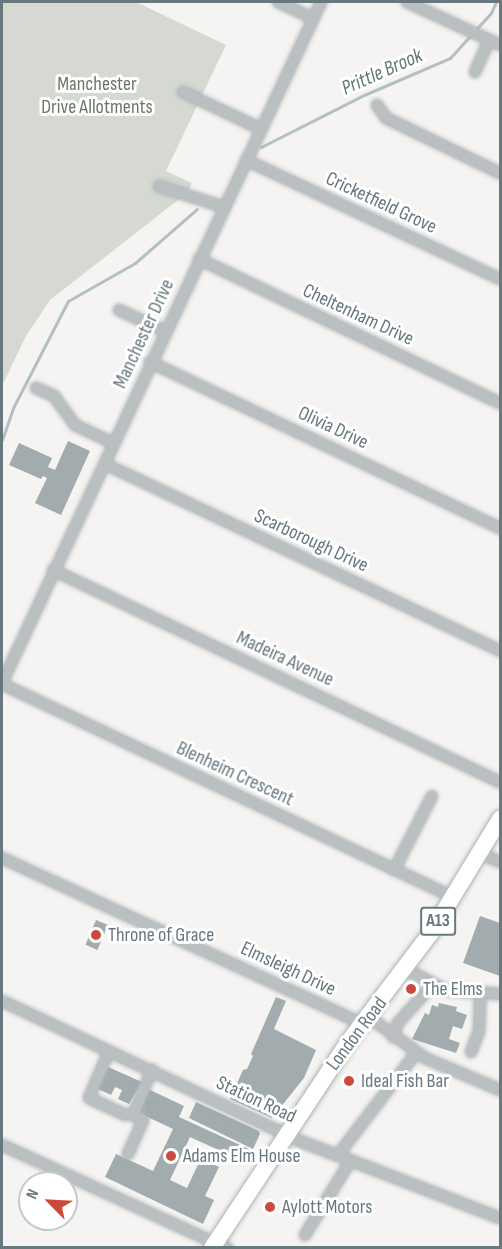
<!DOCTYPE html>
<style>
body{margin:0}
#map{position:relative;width:502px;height:1249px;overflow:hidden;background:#f5f4f2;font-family:"Sofia Sans Condensed",sans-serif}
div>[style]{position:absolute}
.green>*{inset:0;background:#d5d9d2}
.stream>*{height:3px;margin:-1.5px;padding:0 1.5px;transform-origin:1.5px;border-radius:1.5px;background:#b3c0c2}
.building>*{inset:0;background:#a2abae;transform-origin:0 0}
.roads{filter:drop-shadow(0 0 2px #aeb3b5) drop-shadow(0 0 2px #aeb3b5)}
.minor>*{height:10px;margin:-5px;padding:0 5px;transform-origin:5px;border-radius:5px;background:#babfc1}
.major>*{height:16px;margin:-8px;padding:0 8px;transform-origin:8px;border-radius:8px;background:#fff}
.dots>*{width:16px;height:16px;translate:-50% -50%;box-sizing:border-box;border:3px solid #fff;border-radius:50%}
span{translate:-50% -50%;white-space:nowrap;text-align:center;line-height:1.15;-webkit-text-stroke:6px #fff;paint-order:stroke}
.shield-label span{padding:2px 4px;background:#fff;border:2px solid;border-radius:4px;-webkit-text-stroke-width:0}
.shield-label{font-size:18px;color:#68787f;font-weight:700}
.park-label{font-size:20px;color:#6b7766}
.street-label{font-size:20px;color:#68787f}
.poi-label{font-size:20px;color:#68787f}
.left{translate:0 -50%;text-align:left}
.water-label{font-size:21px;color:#63787b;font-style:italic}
.frame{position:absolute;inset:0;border:3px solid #68787f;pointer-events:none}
.north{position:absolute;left:18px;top:1171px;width:60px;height:60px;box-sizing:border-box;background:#fff;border:2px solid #c3c9cc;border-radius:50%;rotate:294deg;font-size:16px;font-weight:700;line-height:24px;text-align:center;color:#68787f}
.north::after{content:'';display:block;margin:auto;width:21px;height:27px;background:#cc4a3b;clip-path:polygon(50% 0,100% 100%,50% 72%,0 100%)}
</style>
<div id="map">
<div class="green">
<i style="clip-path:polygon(2px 2px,136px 2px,226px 45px,166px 171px,192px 183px,187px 193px,50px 300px,26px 336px,2px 386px)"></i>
</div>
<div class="stream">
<i style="left:261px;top:147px;width:115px;rotate:-26.8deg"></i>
<i style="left:364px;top:95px;width:94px;rotate:-23.3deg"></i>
<i style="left:450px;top:58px;width:61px;rotate:-47.7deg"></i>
<i style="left:491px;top:13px;width:12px;rotate:-66deg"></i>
<i style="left:2px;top:440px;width:36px;rotate:-71deg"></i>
<i style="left:14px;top:406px;width:118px;rotate:-62.8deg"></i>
<i style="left:68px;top:301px;width:77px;rotate:-29.6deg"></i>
<i style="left:135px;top:263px;width:82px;rotate:-41.1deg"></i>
</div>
<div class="building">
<i style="clip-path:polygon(68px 441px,90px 451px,61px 515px,35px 503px,47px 478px,43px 476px,41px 479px,9px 465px,19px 443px,52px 458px,48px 467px,55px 470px)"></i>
<i style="clip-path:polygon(480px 916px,500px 923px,500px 976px,463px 963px)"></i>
<i style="left:96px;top:920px;width:13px;height:27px;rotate:23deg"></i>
<i style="clip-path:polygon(276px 997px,286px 1001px,274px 1029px,316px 1050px,304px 1078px,272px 1118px,230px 1099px,243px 1070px,247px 1069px,253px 1056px,251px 1054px)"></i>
<i style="clip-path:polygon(439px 1003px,457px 1007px,456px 1011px,467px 1015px,462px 1029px,453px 1026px,449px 1039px,460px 1043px,456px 1053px,412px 1039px,425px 1013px,429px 1015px,432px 1005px,438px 1007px)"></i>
<i style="clip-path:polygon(108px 1067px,142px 1082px,129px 1104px,118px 1099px,122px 1090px,115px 1087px,111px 1095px,98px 1089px)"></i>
<i style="clip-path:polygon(148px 1089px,184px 1106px,179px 1117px,251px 1150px,245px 1162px,190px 1137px,170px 1180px,187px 1188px,201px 1158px,219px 1167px,205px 1196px,214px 1200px,203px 1224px,105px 1177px,116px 1154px,153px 1171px,173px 1129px,137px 1112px)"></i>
<i style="clip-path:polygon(196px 1102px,259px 1131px,260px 1134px,253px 1149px,189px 1118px)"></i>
</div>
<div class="roads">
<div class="minor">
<i style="left:278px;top:2px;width:38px;rotate:25deg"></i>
<i style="left:407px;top:2px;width:102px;rotate:24.8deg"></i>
<i style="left:475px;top:72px;width:35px;rotate:-66deg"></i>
<i style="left:183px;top:92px;width:86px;rotate:25.4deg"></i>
<i style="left:377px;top:105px;width:16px;rotate:55deg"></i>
<i style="left:386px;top:118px;width:127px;rotate:25.8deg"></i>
<i style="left:246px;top:160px;width:280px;rotate:25.1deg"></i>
<i style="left:159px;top:186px;width:68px;rotate:17.9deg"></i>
<i style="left:199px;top:259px;width:334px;rotate:25.6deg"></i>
<i style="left:119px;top:310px;width:51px;rotate:24.5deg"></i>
<i style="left:150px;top:362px;width:387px;rotate:25.4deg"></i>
<i style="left:36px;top:388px;width:20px;rotate:24deg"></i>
<i style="left:54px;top:396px;width:36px;rotate:54deg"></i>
<i style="left:75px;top:425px;width:42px;rotate:25.3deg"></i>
<i style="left:105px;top:464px;width:437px;rotate:25.3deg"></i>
<i style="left:53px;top:570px;width:495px;rotate:25.4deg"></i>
<i style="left:2px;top:683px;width:752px;rotate:-64.9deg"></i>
<i style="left:2px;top:684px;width:498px;rotate:25.3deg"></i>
<i style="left:479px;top:853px;width:23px;rotate:23deg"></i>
<i style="left:2px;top:858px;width:397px;rotate:24.7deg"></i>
<i style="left:394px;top:870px;width:83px;rotate:-62.8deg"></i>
<i style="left:406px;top:969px;width:44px;rotate:28.3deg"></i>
<i style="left:445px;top:990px;width:55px;rotate:4.2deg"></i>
<i style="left:2px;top:1001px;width:329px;rotate:25.2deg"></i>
<i style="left:300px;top:1141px;width:214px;rotate:21.1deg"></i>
<i style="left:369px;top:1017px;width:69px;rotate:36.2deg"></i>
<i style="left:425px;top:1058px;width:82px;rotate:23.1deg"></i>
<i style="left:393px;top:1037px;width:15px;rotate:-70deg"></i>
<i style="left:398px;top:1023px;width:51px;rotate:-48.2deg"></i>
<i style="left:109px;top:1051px;width:51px;rotate:113.1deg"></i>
<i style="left:89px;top:1098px;width:40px;rotate:25deg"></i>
<i style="left:471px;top:1052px;width:22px;rotate:-69deg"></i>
<i style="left:479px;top:1031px;width:38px;rotate:-88deg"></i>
<i style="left:2px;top:1145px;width:234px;rotate:24.7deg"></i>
<i style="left:128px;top:1154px;width:37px;rotate:-66deg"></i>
<i style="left:143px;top:1120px;width:11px;rotate:-153deg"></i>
<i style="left:133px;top:1115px;width:49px;rotate:-67.1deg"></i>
<i style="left:338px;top:1155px;width:128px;rotate:-52.6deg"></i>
<i style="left:305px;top:1235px;width:88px;rotate:-58.5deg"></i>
<i style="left:216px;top:1242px;width:13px;rotate:29deg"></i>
</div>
<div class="major">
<i style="left:212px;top:1248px;width:248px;rotate:-56.5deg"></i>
<i style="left:349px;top:1041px;width:134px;rotate:-52.9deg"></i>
<i style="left:430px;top:934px;width:135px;rotate:-58.7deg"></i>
</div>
</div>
<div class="dots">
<i style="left:96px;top:935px;background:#cc4a3b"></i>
<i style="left:411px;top:989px;background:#cc4a3b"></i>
<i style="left:349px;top:1081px;background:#cc4a3b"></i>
<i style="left:171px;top:1156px;background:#cc4a3b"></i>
<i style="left:270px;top:1207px;background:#cc4a3b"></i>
</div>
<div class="shield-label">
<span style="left:438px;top:921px">A13</span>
</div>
<div class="park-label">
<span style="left:97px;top:96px">Manchester<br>Drive Allotments</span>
</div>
<div class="street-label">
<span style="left:381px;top:203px;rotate:25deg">Cricketfield Grove</span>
<span style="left:358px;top:315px;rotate:25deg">Cheltenham Drive</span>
<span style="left:144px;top:334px;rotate:-65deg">Manchester Drive</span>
<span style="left:333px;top:428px;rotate:25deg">Olivia Drive</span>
<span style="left:311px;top:541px;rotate:25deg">Scarborough Drive</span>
<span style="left:285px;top:659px;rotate:25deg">Madeira Avenue</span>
<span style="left:235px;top:774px;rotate:25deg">Blenheim Crescent</span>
<span style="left:288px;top:969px;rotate:25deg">Elmsleigh Drive</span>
<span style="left:357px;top:1034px;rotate:-53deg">London Road</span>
<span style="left:256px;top:1100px;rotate:25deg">Station Road</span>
</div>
<div class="poi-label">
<span class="left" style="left:108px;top:935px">Throne of Grace</span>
<span class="left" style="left:423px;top:989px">The Elms</span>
<span class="left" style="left:361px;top:1081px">Ideal Fish Bar</span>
<span class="left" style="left:183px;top:1156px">Adams Elm House</span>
<span class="left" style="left:282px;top:1207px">Aylott Motors</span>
</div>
<div class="water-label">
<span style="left:382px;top:72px;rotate:-24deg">Prittle Brook</span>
</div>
<div class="frame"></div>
<div class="north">N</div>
</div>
